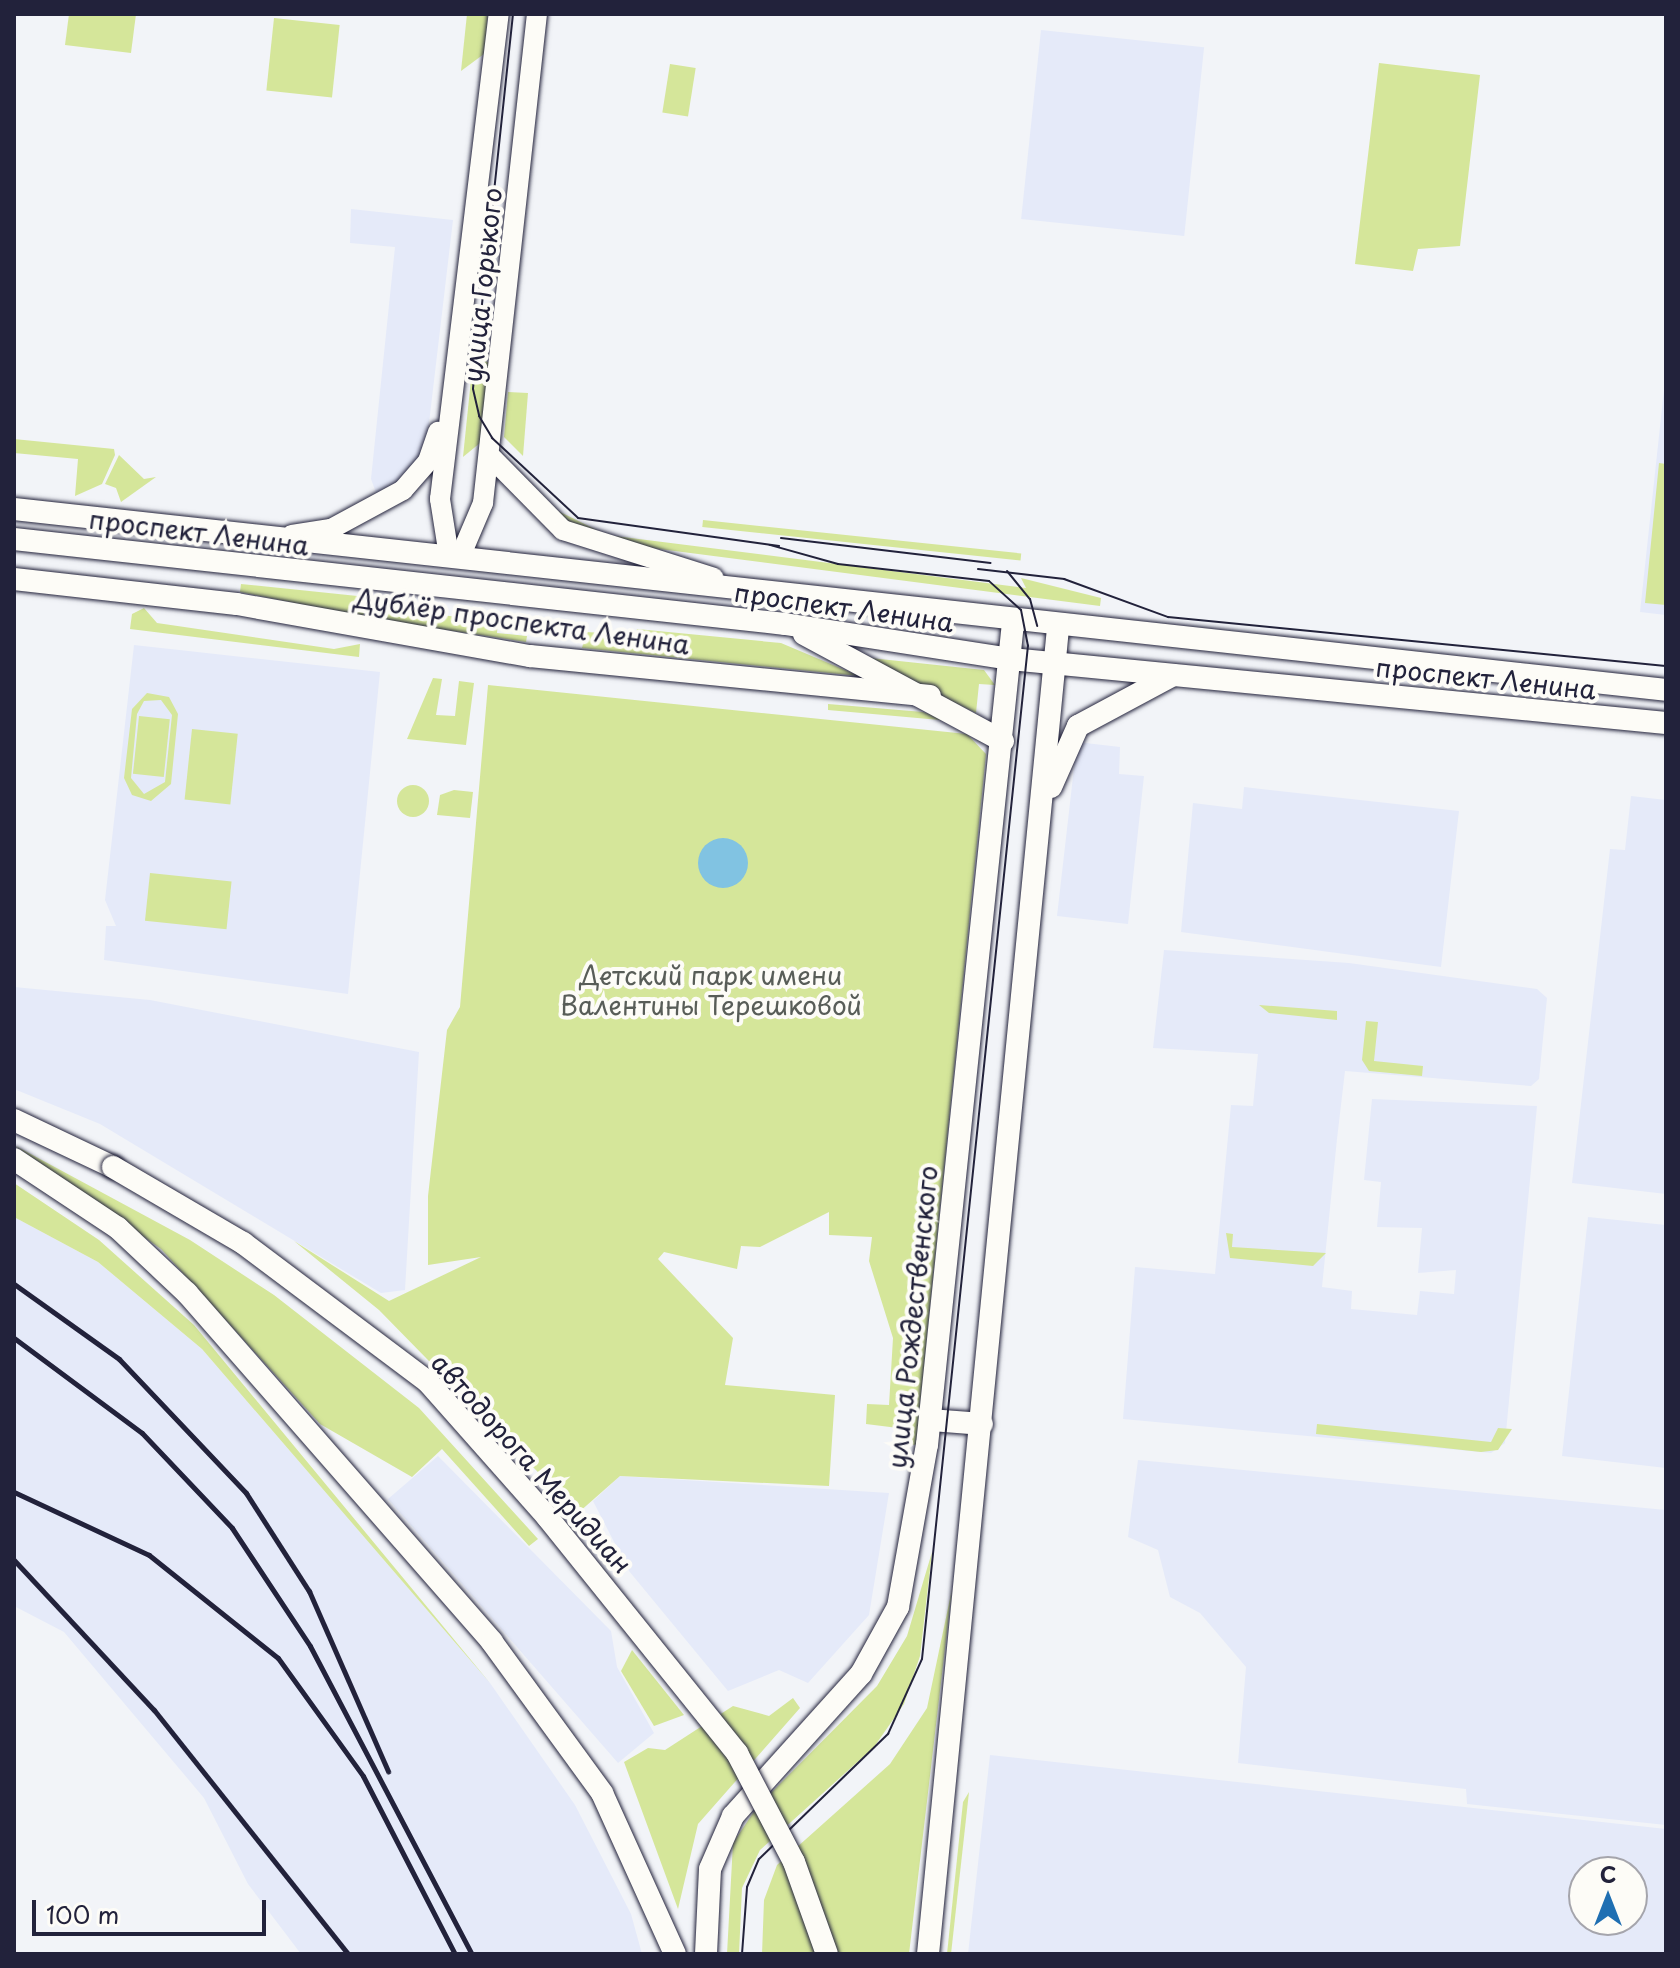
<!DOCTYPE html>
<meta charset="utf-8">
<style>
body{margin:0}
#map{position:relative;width:1680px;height:1968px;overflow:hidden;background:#f2f4f8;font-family:"Playpen Sans",sans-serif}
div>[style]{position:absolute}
.built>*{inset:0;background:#e5eaf9;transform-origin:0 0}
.green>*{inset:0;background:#d5e69a;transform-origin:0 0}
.round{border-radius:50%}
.water>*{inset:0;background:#81c3e2}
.roads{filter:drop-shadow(0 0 2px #22223b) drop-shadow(0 0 2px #22223b)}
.secondary>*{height:20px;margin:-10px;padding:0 10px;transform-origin:10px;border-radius:10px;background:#fdfcf7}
.primary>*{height:22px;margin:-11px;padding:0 11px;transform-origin:11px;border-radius:11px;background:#fdfcf7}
.tram>*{height:2px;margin:-1px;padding:0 1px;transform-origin:1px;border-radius:1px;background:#22223b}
.rail>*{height:5px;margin:-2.5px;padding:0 2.5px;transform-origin:2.5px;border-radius:2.5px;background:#22223b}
.bridges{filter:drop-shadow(0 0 2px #22223b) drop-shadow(0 0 2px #22223b)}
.primary-bridge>*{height:22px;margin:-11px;padding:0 11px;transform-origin:11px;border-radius:11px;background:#fdfcf7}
span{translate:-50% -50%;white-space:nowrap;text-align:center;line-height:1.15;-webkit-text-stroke:8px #fdfcf7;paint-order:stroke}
.street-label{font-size:26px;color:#22223b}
.park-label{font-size:26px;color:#585d58}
.frame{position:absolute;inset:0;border:16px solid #22223b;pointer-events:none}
.north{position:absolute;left:1568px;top:1856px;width:80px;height:80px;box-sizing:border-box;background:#fdfcf7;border:2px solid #a5a5ac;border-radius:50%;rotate:0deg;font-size:22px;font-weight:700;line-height:32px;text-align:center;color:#22223b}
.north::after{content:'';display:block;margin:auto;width:28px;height:36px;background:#1f6fb2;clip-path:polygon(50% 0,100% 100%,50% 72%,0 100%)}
.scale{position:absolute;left:32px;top:1900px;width:234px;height:36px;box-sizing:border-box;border:4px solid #22223b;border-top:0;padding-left:10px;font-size:24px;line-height:28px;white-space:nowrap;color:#22223b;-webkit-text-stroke:6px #fdfcf7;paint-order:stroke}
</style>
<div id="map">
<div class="built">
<i style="left:1041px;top:30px;width:164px;height:190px;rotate:6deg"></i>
<i style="clip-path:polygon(351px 209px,453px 220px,427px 440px,411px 472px,378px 498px,371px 479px,395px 247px,350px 243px)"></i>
<i style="clip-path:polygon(1666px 371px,1666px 615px,1640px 612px)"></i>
<i style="clip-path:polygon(134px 645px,380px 672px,348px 994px,104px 960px,106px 926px,116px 926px,105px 900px)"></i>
<i style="clip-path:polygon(1077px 742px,1120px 747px,1119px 774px,1144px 776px,1128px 924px,1057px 916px)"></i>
<i style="clip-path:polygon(1244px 787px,1459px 811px,1441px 967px,1181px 932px,1193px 803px,1242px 809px)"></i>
<i style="clip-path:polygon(1631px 796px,1666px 800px,1666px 1194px,1572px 1183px,1610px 849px,1625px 850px)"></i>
<i style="clip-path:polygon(1164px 950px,1349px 963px,1537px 989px,1547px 998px,1539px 1079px,1531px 1086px,1345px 1071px,1337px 1139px,1322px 1287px,1352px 1291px,1351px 1309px,1417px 1315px,1420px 1291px,1454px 1294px,1456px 1270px,1418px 1273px,1422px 1228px,1377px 1227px,1381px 1182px,1364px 1180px,1372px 1099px,1537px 1106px,1505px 1443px,1491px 1453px,1123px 1419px,1135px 1267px,1215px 1274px,1231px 1105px,1253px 1106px,1258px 1054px,1153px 1048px)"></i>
<i style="clip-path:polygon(14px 987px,150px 1000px,419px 1052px,405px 1290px,381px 1293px,100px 1124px,14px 1089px)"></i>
<i style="clip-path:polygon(14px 1217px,98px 1262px,202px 1349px,490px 1683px,575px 1805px,631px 1914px,642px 1954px,301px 1954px,248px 1884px,204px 1798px,64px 1632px,14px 1606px)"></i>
<i style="clip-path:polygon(1588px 1217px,1666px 1225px,1666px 1468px,1562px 1456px)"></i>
<i style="clip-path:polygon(438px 1456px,611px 1631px,617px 1667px,654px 1733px,618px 1763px,388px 1499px)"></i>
<i style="clip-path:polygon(1138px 1460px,1666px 1510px,1666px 1825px,1467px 1804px,1466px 1789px,1238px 1763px,1246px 1667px,1200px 1613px,1170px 1597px,1158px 1550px,1128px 1537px)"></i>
<i style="clip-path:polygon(620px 1476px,889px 1493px,869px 1615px,808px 1683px,779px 1670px,728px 1691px,629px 1571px,593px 1501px)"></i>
<i style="clip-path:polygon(evenodd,990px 1755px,1666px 1829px,1666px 1954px,968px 1954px,990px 1755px,1584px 1872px,1632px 1872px,1632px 1920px,1584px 1920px,1584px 1872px)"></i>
</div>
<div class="green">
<i style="clip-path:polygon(69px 14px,136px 14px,131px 53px,65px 45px)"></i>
<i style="clip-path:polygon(467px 14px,488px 14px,484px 54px,461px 71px)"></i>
<i style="left:274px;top:18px;width:66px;height:73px;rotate:6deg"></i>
<i style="clip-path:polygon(1379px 63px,1480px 75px,1460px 246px,1418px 249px,1413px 271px,1355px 264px)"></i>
<i style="left:670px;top:64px;width:26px;height:49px;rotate:9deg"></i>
<i style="clip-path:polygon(473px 360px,489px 362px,480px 443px,463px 457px)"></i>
<i style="clip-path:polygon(508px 392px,528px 393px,523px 456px,504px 437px)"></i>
<i style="clip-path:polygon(14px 439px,114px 449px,115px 455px,102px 484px,75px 496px,78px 459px,14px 453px)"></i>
<i style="clip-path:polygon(119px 455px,144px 479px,156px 477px,121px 502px,116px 488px,105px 484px)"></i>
<i style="clip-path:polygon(1659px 463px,1666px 464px,1666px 605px,1645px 603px)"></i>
<i style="clip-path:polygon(552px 508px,607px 535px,1026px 588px,1021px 578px,1101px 598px,1100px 606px,605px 542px,570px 530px)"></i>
<i style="left:703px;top:520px;width:320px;height:7px;rotate:6deg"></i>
<i style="clip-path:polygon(241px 584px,367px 597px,363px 617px,240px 592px)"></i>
<i style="clip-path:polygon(144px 608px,157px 623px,334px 649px,360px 644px,359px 657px,130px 629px,132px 614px)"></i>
<i style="clip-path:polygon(382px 609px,498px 621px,497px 633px,527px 636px,526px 642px,380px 620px)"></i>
<i style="clip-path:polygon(637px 629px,781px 643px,859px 676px,582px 648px,586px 632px,636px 635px)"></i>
<i style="clip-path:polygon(861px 657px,984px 670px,995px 685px,979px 684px,976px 713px)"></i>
<i style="clip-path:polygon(433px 678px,442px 679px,436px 715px,455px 716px,459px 681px,474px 683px,466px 745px,407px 739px)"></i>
<i style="clip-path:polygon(488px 685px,967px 734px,986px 754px,916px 1445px,897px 1443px,898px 1428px,866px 1424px,867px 1404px,889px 1405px,893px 1338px,869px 1261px,872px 1237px,829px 1235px,829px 1212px,760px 1247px,741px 1246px,737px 1269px,664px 1252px,658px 1259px,733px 1338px,725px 1385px,835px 1395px,829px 1486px,620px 1476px,578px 1513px,379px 1310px,294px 1241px,389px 1301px,481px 1257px,428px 1265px,428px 1196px,447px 1030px,460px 1007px)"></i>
<i style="clip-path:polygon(evenodd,147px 693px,169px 697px,178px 714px,171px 784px,151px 801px,132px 795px,124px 778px,132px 709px,147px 693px,161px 700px,172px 715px,165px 782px,144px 794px,131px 778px,137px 714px,144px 701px,161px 700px)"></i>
<i style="clip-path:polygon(828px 704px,923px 712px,951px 721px,828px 710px)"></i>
<i style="left:139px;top:716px;width:31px;height:58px;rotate:6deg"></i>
<i style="left:192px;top:729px;width:46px;height:71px;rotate:6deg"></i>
<i class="round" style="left:397px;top:785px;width:32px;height:32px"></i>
<i style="clip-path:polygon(454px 790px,473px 792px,470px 818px,437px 815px,440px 795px)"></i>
<i style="left:150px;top:873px;width:82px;height:48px;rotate:6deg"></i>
<i style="clip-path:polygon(1259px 1005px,1337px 1011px,1337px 1020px,1269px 1013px)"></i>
<i style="clip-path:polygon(1366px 1021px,1378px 1022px,1374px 1061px,1423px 1066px,1422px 1076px,1369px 1071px,1362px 1060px)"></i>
<i style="clip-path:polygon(14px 1145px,190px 1240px,274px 1295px,419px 1408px,538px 1539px,529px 1546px,442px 1449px,412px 1477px,320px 1424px,161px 1249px)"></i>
<i style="clip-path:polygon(14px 1183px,99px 1240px,194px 1325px,490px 1683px,202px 1349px,98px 1262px,14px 1217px)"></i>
<i style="clip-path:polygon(1226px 1233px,1233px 1234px,1232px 1247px,1326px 1253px,1313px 1266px,1230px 1258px)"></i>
<i style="clip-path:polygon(1317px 1424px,1491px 1442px,1498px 1428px,1512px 1429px,1498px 1450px,1481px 1452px,1316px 1434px)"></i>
<i style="clip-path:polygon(932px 1552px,920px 1656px,904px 1704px,874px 1747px,760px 1850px,742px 1888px,739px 1954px,727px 1954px,733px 1843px,757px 1807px,877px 1686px,907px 1636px)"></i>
<i style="clip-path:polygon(952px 1589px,909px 1954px,762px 1954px,764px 1900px,777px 1865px,890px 1764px,927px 1708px)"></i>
<i style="clip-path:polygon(632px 1650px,684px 1715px,654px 1726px,621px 1671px)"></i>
<i style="clip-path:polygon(793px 1698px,800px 1708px,698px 1824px,678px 1909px,624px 1762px,648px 1748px,665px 1750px,733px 1706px,769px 1716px)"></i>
<i style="clip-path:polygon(969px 1792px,951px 1954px,947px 1954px,963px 1802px)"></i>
</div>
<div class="water">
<i class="round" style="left:698px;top:838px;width:50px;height:50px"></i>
</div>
<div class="roads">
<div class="secondary">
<i style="left:490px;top:456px;width:104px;rotate:45.4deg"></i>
<i style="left:563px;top:530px;width:158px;rotate:17.6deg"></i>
<i style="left:292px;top:535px;width:39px;rotate:-9deg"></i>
<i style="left:331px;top:529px;width:82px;rotate:-28.4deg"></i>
<i style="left:403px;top:490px;width:38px;rotate:-49deg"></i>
<i style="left:428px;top:461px;width:31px;rotate:-71deg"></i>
<i style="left:449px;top:556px;width:58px;rotate:-99deg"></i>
<i style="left:440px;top:499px;width:489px;rotate:-83.1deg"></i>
<i style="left:460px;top:557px;width:59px;rotate:-66.9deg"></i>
<i style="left:483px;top:503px;width:492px;rotate:-83.7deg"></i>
</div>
<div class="primary">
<i style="left:14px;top:509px;width:1662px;rotate:6.25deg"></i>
<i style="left:14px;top:539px;width:776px;rotate:6.29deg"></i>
<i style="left:785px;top:624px;width:229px;rotate:8.8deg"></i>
<i style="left:1011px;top:659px;width:658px;rotate:5.58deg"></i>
<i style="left:14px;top:579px;width:224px;rotate:6.4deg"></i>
<i style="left:237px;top:604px;width:298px;rotate:10.1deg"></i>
<i style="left:530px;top:656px;width:402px;rotate:5.7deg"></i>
<i style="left:804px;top:634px;width:226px;rotate:28.3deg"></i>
<i style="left:1051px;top:787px;width:67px;rotate:-66.1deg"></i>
<i style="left:1078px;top:726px;width:108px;rotate:-28.2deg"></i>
<i style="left:14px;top:1120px;width:110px;rotate:25.4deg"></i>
<i style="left:14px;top:1159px;width:125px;rotate:33.6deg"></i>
<i style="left:118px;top:1228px;width:95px;rotate:43.3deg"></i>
<i style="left:187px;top:1293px;width:463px;rotate:48.8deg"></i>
<i style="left:492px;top:1642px;width:187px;rotate:53.9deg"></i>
<i style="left:602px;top:1793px;width:177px;rotate:65.6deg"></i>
<i style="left:930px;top:1420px;width:52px;rotate:4.4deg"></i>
<i style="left:706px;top:1954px;width:85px;rotate:-87.3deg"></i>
<i style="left:710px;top:1869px;width:58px;rotate:-66.5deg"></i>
<i style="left:733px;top:1816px;width:191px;rotate:-48deg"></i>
<i style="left:861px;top:1674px;width:77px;rotate:-61.1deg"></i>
<i style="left:898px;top:1607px;width:165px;rotate:-79.9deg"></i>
<i style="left:927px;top:1445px;width:827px;rotate:-84.03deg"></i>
<i style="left:928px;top:1954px;width:1333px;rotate:-84.4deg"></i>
</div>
</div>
<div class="tram">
<i style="left:513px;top:14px;width:377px;rotate:96.1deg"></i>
<i style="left:473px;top:389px;width:28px;rotate:77deg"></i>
<i style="left:479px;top:416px;width:26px;rotate:59deg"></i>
<i style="left:492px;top:438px;width:117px;rotate:42.9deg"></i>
<i style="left:578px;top:518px;width:203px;rotate:7.9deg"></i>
<i style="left:781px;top:538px;width:211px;rotate:6.8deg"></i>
<i style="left:978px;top:569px;width:87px;rotate:6.6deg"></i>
<i style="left:1064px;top:579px;width:111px;rotate:20.1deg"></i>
<i style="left:1168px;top:617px;width:500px;rotate:5.62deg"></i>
<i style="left:1007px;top:571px;width:36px;rotate:51deg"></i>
<i style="left:1030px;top:599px;width:28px;rotate:75deg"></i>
<i style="left:742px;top:1954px;width:67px;rotate:-85.7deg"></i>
<i style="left:747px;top:1887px;width:30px;rotate:-67deg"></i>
<i style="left:759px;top:1859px;width:180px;rotate:-44.1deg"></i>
<i style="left:888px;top:1734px;width:82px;rotate:-65.6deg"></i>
<i style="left:922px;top:1659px;width:1019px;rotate:-84.03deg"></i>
<i style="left:1028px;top:646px;width:37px;rotate:-101deg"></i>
<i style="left:1021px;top:610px;width:43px;rotate:-137.8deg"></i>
<i style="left:989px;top:581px;width:152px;rotate:-173.6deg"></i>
<i style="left:838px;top:564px;width:71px;rotate:-164.4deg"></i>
</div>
<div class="rail">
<i style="left:14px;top:1284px;width:129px;rotate:35.5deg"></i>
<i style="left:119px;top:1359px;width:185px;rotate:46.5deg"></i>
<i style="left:246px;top:1493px;width:117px;rotate:57.3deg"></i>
<i style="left:309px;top:1591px;width:197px;rotate:66.3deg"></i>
<i style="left:14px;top:1338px;width:159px;rotate:36.6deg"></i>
<i style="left:142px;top:1433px;width:131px;rotate:46.5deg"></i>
<i style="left:232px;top:1528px;width:141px;rotate:56.5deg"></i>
<i style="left:310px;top:1646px;width:348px;rotate:62.3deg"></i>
<i style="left:14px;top:1492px;width:149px;rotate:25deg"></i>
<i style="left:149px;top:1555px;width:165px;rotate:38.6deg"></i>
<i style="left:278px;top:1658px;width:145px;rotate:54.2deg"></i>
<i style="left:363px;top:1776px;width:200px;rotate:62.7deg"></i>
<i style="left:14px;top:1560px;width:205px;rotate:47deg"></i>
<i style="left:154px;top:1710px;width:312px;rotate:51.5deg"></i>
</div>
<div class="bridges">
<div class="primary-bridge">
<i style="left:113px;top:1167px;width:151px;rotate:30.3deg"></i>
<i style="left:243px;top:1243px;width:230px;rotate:36.9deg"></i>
<i style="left:427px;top:1381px;width:183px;rotate:48.5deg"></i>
<i style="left:548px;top:1518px;width:302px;rotate:51.2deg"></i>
<i style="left:737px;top:1753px;width:123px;rotate:62.4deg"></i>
<i style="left:794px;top:1862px;width:98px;rotate:70.3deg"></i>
</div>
</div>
<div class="street-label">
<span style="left:482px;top:285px;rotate:-84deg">улица Горького</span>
<span style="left:199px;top:532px;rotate:7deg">проспект Ленина</span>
<span style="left:844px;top:607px;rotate:8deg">проспект Ленина</span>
<span style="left:522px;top:621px;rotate:8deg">Дублёр проспекта Ленина</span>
<span style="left:1486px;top:678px;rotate:6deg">проспект Ленина</span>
<span style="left:912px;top:1317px;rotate:-84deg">улица Рождественского</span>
<span style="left:532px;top:1463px;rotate:48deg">автодорога Меридиан</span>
</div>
<div class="park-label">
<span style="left:711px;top:990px">Детский парк имени<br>Валентины Терешковой</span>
</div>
<div class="frame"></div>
<div class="north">С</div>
<div class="scale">100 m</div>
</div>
